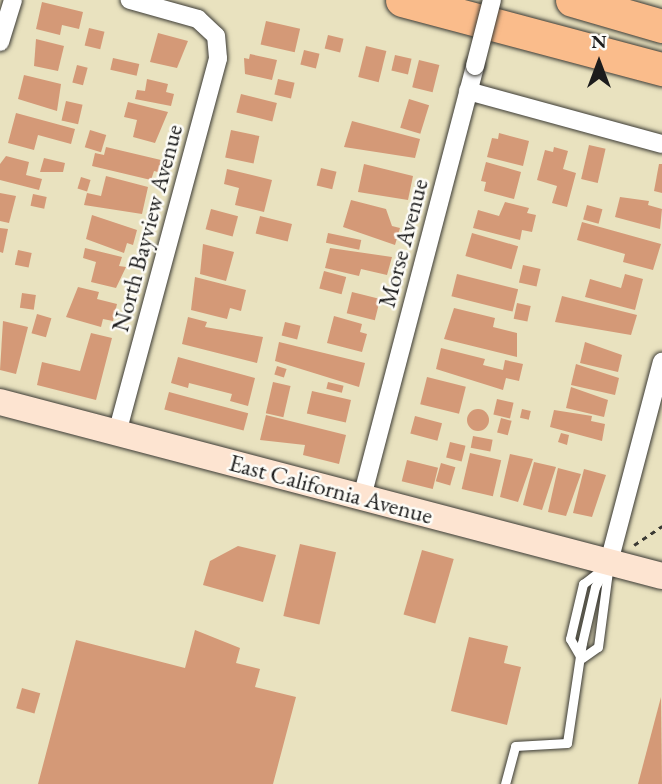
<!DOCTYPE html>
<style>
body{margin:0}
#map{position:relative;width:662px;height:784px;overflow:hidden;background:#e9e2bf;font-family:"EB Garamond",serif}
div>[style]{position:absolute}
.building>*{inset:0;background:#d49977;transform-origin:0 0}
.round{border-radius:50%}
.path>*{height:2.5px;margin-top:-1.25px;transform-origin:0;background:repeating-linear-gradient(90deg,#3b3a34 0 5px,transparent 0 10px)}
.roads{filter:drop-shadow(0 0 2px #3b3a34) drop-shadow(0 0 2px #3b3a34)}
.lane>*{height:9px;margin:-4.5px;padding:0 4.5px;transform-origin:4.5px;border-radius:4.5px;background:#fff}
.street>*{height:18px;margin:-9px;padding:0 9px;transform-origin:9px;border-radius:9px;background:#fff}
.secondary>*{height:26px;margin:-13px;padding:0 13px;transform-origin:13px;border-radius:13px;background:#fde4d1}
.highway>*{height:33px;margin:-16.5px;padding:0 16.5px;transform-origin:16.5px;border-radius:16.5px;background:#fabc8b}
.bridges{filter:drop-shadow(0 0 2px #3b3a34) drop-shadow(0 0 2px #3b3a34)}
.street-bridge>*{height:18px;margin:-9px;padding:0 9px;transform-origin:9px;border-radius:9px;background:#fff}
span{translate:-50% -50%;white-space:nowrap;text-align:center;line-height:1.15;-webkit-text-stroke:5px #fdfcf7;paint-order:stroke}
.street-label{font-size:24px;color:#1c1c1c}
.north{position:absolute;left:564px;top:28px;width:70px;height:70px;-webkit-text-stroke:5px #fdfcf7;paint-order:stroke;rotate:0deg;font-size:19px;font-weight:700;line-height:28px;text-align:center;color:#1c1c1c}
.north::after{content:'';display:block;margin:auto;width:24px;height:32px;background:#1c1c1c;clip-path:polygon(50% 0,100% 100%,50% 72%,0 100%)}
</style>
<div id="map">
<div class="building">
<i style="clip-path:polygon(42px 2px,83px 12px,79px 29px,62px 25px,60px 35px,36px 29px)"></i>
<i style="left:266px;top:21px;width:35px;height:24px;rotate:13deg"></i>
<i style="left:89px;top:28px;width:16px;height:18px;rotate:14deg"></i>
<i style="clip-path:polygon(158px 33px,188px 41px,177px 68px,150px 62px)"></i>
<i style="left:328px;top:35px;width:16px;height:14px;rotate:14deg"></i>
<i style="clip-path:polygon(36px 39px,64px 46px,58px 71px,34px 66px)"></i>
<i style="left:366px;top:46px;width:21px;height:32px;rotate:14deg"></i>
<i style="left:304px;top:50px;width:16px;height:15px;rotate:14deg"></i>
<i style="clip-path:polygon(250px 54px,277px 60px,272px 80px,245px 74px,244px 58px,249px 59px)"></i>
<i style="left:395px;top:55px;width:17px;height:16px;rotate:13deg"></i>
<i style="left:113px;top:58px;width:27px;height:12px;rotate:13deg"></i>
<i style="left:419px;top:60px;width:21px;height:28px;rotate:14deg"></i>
<i style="left:77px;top:65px;width:11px;height:18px;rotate:15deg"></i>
<i style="clip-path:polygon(24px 75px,61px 84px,57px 111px,18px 99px)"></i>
<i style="clip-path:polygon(147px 79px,168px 84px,166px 92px,174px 94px,171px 106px,135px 99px,137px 90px,145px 91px)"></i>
<i style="left:278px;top:79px;width:17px;height:16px;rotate:13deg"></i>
<i style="left:241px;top:94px;width:37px;height:19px;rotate:14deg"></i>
<i style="left:409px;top:99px;width:21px;height:30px;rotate:17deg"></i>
<i style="left:66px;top:101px;width:17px;height:20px;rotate:13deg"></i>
<i style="clip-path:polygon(128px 102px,168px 112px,155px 143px,133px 137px,137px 120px,124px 117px)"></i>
<i style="clip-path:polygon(16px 113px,75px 129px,71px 144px,38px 135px,34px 150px,8px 143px)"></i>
<i style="clip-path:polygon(352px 121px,420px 139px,415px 158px,344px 147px)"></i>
<i style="left:90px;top:130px;width:17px;height:18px;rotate:17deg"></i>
<i style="left:231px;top:130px;width:29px;height:28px;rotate:12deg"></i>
<i style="clip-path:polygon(499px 133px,529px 141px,523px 166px,487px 157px,492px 138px,498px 139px)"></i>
<i style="left:589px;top:145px;width:17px;height:35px;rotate:13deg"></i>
<i style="clip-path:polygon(106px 147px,161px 160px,158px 172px,154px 171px,151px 180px,92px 166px,95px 153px,104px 155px)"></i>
<i style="clip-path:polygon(554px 147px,568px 151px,563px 169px,576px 173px,567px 207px,552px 203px,557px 186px,537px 180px,545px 150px,553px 152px)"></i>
<i style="clip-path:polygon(6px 156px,29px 162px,26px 175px,42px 179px,39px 190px,0 180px,0 164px)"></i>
<i style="clip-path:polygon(44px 158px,65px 163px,63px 172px,40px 172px)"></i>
<i style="clip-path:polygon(486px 162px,521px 172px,514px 199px,484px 191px,486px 182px,481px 181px)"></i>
<i style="clip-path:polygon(364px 164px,413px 176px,408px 200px,358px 192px)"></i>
<i style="clip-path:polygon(659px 164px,662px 164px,662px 193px,654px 191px)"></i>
<i style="left:321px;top:168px;width:16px;height:18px;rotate:14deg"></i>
<i style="clip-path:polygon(227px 169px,272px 180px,264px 212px,235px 205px,239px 188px,224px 184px)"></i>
<i style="clip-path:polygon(106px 176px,148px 187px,142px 214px,84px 205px,87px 193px,101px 196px)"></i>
<i style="left:81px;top:177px;width:10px;height:12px;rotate:17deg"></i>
<i style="clip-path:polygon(0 193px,16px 196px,9px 223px,0 221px)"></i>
<i style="left:33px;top:194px;width:14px;height:12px;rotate:12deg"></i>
<i style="clip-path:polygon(620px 197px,649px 201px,648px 205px,662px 209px,660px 229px,615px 217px)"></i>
<i style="clip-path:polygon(351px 200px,386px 209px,392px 226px,400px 228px,395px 245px,343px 227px)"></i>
<i style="clip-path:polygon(505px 202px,529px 208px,527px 213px,536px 215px,532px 232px,522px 230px,520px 240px,473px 228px,478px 210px,499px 216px)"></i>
<i style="left:587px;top:205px;width:16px;height:15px;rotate:15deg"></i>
<i style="left:211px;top:209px;width:28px;height:21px;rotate:15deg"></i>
<i style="clip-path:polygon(92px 215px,137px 230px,133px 245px,127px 243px,124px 253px,86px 239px)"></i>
<i style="left:260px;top:216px;width:33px;height:18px;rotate:14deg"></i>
<i style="clip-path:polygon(582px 222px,661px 244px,653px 270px,623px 262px,625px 254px,577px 240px)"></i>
<i style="clip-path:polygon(0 228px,8px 229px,3px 253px,0 252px)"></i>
<i style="left:328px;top:233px;width:34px;height:10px;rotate:12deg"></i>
<i style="left:472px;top:233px;width:48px;height:24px;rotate:16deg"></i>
<i style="clip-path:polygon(203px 244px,234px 252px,226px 281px,200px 274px)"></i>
<i style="clip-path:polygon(85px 248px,122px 257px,119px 266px,126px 267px,116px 288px,91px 282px,96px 262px,83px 258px)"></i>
<i style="clip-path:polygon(330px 248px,392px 257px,387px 275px,361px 269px,359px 276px,325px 268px)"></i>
<i style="left:18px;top:250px;width:14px;height:15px;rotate:12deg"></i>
<i style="left:523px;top:265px;width:18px;height:18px;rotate:13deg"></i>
<i style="left:324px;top:271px;width:23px;height:18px;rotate:15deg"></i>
<i style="left:457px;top:274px;width:63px;height:23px;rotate:14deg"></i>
<i style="clip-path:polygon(625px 274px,643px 279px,635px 310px,585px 297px,590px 279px,621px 288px)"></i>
<i style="clip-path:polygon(195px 277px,246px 290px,241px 311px,230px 308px,227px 319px,191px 310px)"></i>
<i style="clip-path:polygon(78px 287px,99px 292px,97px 299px,117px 304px,113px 321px,103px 319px,101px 327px,66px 317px)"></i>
<i style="left:352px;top:292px;width:29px;height:22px;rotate:14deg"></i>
<i style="left:22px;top:293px;width:14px;height:15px;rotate:8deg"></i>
<i style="clip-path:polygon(562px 296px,637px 315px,631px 335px,555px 322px)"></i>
<i style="left:517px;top:303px;width:14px;height:16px;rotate:12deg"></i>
<i style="clip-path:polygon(454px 308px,495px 318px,493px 327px,517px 333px,517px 357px,444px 339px)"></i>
<i style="left:37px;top:314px;width:15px;height:20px;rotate:16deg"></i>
<i style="clip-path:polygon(334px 316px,362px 324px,360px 332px,367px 334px,362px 352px,327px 343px)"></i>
<i style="clip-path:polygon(188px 317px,207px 322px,205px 327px,263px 337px,257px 363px,182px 344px)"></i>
<i style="clip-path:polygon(3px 321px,28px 327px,16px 374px,0 370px)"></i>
<i style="left:285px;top:322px;width:16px;height:14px;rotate:14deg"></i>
<i style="clip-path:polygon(91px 333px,112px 338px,96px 400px,37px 385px,42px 362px,80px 371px)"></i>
<i style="clip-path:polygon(279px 342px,365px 363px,359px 387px,275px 361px)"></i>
<i style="clip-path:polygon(585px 342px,622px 355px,618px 372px,580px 363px)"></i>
<i style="clip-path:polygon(441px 348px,485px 359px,483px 365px,503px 370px,505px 360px,523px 364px,519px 381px,506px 378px,503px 390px,436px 369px)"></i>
<i style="clip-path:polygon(178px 357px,255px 378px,248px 406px,230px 401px,232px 394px,189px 383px,188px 388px,171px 383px)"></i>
<i style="clip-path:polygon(576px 364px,619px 378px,615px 395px,571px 385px)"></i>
<i style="left:277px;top:366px;width:10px;height:9px;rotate:17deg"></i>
<i style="left:427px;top:377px;width:40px;height:28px;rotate:14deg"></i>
<i style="left:273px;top:382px;width:18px;height:32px;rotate:13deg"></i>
<i style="left:328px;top:382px;width:16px;height:7px;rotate:14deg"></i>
<i style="clip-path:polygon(571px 387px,608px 400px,604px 417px,566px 408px)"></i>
<i style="left:312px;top:391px;width:40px;height:23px;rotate:13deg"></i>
<i style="left:169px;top:392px;width:82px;height:18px;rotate:15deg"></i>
<i style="left:497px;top:399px;width:17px;height:16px;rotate:13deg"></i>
<i class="round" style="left:467px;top:409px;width:22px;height:22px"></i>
<i style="left:522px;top:409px;width:9px;height:9px;rotate:13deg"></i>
<i style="clip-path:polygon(554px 410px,592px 416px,591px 421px,605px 424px,602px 441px,550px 427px)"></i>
<i style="clip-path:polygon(266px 415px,346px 435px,339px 464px,303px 455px,305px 445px,260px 440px)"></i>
<i style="left:415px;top:416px;width:28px;height:18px;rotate:15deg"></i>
<i style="left:501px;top:418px;width:11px;height:15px;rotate:15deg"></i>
<i style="clip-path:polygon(561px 433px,569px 435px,567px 445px,558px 442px)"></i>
<i style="left:473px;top:436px;width:20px;height:12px;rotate:11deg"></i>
<i style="left:450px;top:442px;width:16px;height:16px;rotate:14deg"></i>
<i style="left:470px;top:453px;width:32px;height:37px;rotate:13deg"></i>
<i style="clip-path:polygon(510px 454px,533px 459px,518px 502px,500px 497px)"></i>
<i style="left:407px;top:460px;width:32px;height:22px;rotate:14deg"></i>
<i style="clip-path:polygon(534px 462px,556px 467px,542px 510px,523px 505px)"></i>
<i style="left:441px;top:463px;width:15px;height:19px;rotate:16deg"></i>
<i style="clip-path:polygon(558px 468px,581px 474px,566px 516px,548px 512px)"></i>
<i style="clip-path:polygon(584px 469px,606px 475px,592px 517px,573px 513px)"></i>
<i style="left:300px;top:544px;width:37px;height:74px;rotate:13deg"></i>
<i style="clip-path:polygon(238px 546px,276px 555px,263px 602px,203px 585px,210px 561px)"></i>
<i style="left:422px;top:550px;width:33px;height:67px;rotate:16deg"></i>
<i style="clip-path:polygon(195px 630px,240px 648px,236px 663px,260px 669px,255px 687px,296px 697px,273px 784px,38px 784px,76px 640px,185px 668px)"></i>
<i style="clip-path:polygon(469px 637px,508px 646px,504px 663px,521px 667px,507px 725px,451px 711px)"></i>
<i style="left:22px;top:688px;width:19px;height:21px;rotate:16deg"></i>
<i style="clip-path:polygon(661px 697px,662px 784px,638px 784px)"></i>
</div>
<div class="path">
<i style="left:634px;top:545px;width:34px;rotate:-34deg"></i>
</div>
<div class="roads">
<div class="lane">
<i style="left:580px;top:656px;width:20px;rotate:-120deg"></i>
<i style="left:570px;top:639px;width:57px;rotate:-76.7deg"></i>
<i style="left:583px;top:584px;width:25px;rotate:-37deg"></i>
<i style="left:582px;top:658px;width:19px;rotate:-35deg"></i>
<i style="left:598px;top:647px;width:84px;rotate:-82.5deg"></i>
<i style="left:505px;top:784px;width:39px;rotate:-75deg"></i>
<i style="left:515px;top:746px;width:52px;rotate:-3.3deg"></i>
<i style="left:567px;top:743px;width:101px;rotate:-81.5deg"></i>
<i style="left:582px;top:643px;width:57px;rotate:-76.9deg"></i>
<i style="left:595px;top:587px;width:26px;rotate:-61deg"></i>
</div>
<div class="street">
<i style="left:0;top:42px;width:44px;rotate:-72.8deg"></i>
<i style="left:468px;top:91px;width:201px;rotate:15.3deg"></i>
<i style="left:117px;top:433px;width:388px;rotate:-74.9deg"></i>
<i style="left:218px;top:58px;width:22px;rotate:-95deg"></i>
<i style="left:216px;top:36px;width:25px;rotate:-137deg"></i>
<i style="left:198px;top:19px;width:71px;rotate:-164.4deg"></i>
<i style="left:362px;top:497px;width:446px;rotate:-75.3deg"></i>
<i style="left:609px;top:562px;width:207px;rotate:-75.2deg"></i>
</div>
<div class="secondary">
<i style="left:0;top:402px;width:684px;rotate:14.73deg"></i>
</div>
<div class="highway">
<i style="left:402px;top:0;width:269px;rotate:14.9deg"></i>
<i style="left:572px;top:0;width:94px;rotate:16.1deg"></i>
</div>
</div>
<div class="bridges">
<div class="street-bridge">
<i style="left:475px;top:66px;width:68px;rotate:-75.6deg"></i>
</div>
</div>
<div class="street-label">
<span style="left:147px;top:228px;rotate:-75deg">North Bayview Avenue</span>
<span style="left:403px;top:243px;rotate:-75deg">Morse Avenue</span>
<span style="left:331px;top:489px;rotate:15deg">East California Avenue</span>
</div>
<div class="north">N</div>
</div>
